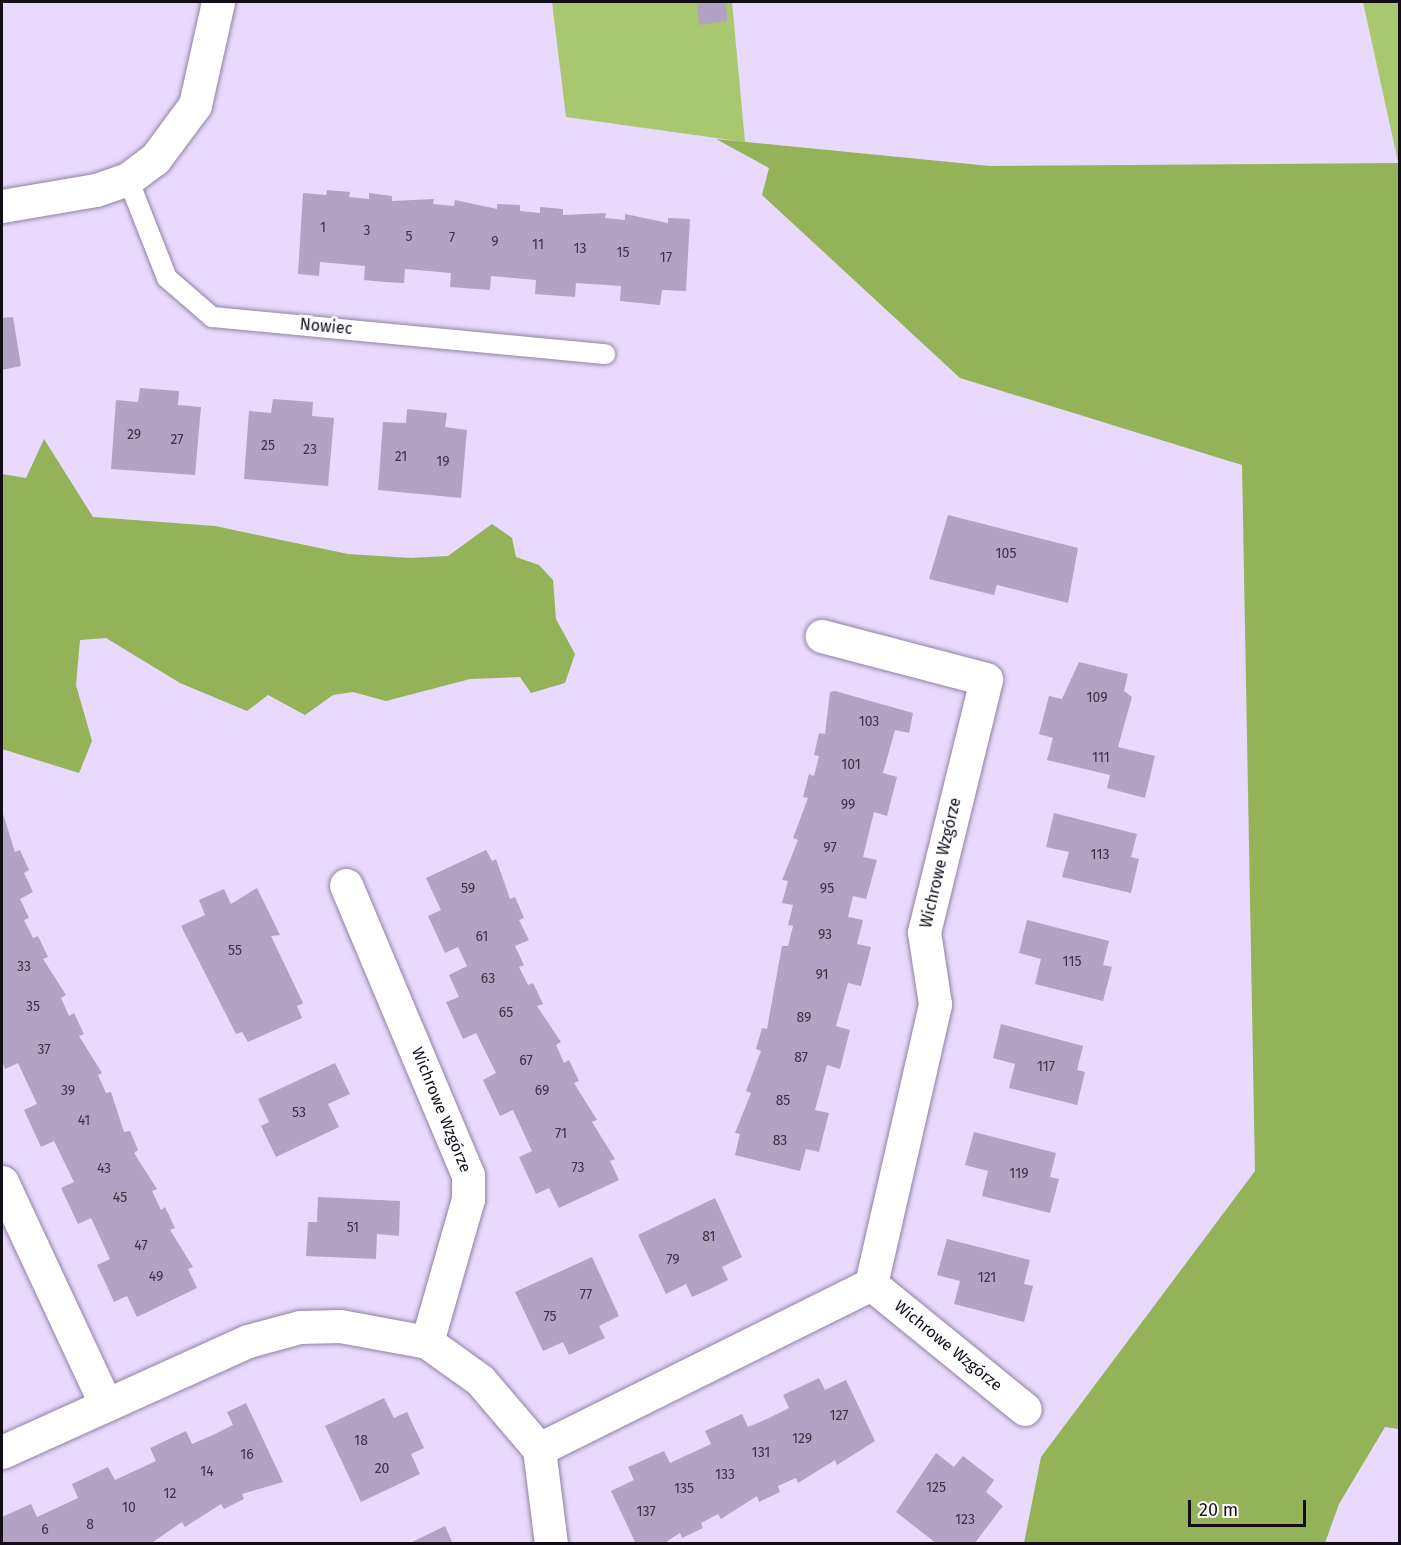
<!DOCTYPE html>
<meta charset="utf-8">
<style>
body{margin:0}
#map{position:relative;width:1401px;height:1545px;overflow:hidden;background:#e8d9fd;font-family:"Fira Sans",sans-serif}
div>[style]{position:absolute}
.green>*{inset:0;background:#a9c76e}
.forest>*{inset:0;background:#94b257}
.building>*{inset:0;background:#b2a3c5}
.roads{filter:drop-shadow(0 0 2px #9082a3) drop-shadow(0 0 2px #9082a3)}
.service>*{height:20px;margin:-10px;padding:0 10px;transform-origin:10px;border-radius:10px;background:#fff}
.minor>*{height:33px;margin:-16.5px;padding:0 16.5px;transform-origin:16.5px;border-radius:16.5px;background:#fff}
span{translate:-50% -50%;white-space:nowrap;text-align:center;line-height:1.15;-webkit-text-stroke:6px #fff;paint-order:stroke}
.number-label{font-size:14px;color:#3b3244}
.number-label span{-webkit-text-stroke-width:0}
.street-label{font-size:16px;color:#130d19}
.frame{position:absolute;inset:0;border:3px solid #130d19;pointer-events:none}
.scale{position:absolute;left:1188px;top:1500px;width:118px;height:27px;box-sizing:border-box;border:3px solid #130d19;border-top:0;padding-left:8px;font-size:18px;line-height:21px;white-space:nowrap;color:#130d19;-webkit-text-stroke:4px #fff;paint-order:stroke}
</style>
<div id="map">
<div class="green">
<i style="clip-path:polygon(552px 2px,732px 2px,745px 142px,566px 117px)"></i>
<i style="clip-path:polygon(1363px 2px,1399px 2px,1399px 163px,1398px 162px)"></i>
</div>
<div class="forest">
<i style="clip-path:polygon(716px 139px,990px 166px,1399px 163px,1399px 1429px,1385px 1427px,1339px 1504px,1325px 1543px,1024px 1543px,1041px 1457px,1255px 1171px,1242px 465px,960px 378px,762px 195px,769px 168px)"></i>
<i style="clip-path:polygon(44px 439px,93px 517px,215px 526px,348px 554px,411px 558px,448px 556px,492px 524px,512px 538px,516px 557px,539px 565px,553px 580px,556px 619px,575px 654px,565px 683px,531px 693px,520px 677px,470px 679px,386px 701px,353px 692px,333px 695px,305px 715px,268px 695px,247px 711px,180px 683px,106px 638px,80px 640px,76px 685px,92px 741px,79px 773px,2px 749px,2px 474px,26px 478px)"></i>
</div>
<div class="building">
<i style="clip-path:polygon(697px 2px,726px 2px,727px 21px,699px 25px)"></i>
<i style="clip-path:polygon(327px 190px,350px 192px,349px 197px,369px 199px,369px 193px,392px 196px,392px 201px,434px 199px,433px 204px,454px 206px,455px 200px,497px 209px,497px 204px,520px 205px,520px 211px,540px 213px,540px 207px,563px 209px,563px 215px,606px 213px,605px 218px,625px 220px,625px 214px,668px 223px,668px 218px,690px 219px,686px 291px,662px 290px,660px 305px,620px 301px,621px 286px,576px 283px,575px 297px,535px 294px,536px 280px,491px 276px,490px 290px,450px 287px,451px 273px,405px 269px,404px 283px,384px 282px,364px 280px,365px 266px,320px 262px,319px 276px,298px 274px,303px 193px,326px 195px)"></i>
<i style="clip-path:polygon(13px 317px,21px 366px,2px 370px,2px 318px)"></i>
<i style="clip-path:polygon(140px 388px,179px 391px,178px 405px,201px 407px,195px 475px,111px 469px,116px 400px,138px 402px)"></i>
<i style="clip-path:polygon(273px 399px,313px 402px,312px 416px,334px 418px,328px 486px,244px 479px,249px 411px,271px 413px)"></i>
<i style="clip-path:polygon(407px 409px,447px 413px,445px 427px,467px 430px,461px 498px,378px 490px,383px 422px,406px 423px)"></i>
<i style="clip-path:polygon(948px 515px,1078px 548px,1068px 603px,997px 585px,994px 595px,929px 579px)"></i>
<i style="clip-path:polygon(1079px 662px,1128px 674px,1124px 691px,1132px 697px,1118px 747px,1155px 756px,1145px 798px,1107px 788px,1110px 775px,1047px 760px,1053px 738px,1039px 734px,1049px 696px,1062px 699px)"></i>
<i style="clip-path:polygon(835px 691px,913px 713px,909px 733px,895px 730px,883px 773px,897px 777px,887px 816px,874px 812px,863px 857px,877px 860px,866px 899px,853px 896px,848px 917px,863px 920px,857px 944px,871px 947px,861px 986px,848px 983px,836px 1026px,850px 1030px,840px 1069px,827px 1065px,821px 1088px,815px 1110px,829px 1113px,819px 1152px,806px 1149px,800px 1171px,735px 1155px,740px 1134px,735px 1133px,751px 1093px,746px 1091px,761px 1051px,756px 1049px,762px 1028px,767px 1029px,782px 946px,788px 946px,793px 926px,788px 925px,793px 905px,782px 903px,788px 881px,782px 880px,798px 840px,793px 838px,808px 798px,803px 797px,809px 774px,814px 776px,819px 756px,814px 755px,819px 733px,825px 734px,830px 692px)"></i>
<i style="clip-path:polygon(2px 811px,15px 852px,20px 850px,29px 870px,24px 873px,33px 892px,20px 899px,29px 918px,24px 920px,33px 938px,38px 936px,48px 957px,43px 959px,66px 995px,61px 998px,69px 1016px,74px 1013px,84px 1034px,79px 1036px,102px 1073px,98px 1075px,106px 1093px,111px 1092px,124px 1132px,130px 1131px,138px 1150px,134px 1153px,157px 1189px,152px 1191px,161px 1210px,165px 1207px,175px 1228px,170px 1230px,193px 1267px,188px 1269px,197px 1288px,137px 1317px,127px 1296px,114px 1302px,106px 1284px,97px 1265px,110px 1259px,91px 1218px,78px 1224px,61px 1188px,74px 1182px,54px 1141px,41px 1147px,24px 1110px,37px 1104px,18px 1063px,5px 1069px,2px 1061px)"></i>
<i style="clip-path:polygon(1054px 813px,1137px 834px,1131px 857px,1139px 859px,1131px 893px,1062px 877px,1069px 852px,1046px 847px)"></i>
<i style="clip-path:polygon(486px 850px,492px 861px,496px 859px,510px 899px,515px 897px,524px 918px,519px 920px,529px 940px,515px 946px,524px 965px,519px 967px,528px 985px,533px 983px,543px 1004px,537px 1006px,561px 1042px,556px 1045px,564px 1063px,569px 1060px,579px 1081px,574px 1083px,597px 1120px,592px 1122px,615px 1159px,610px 1161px,619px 1180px,559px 1208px,549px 1188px,536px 1194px,519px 1157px,532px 1151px,513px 1110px,500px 1116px,483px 1080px,496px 1073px,476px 1033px,463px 1039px,446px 1002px,459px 997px,449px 975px,467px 966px,458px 947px,445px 953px,428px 916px,441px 910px,426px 878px)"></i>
<i style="clip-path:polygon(257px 888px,280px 935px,271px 936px,303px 1003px,297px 1006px,302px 1018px,248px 1042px,242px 1032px,236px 1034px,181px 926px,205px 915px,199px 900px,224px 889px,231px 904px)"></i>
<i style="clip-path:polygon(1027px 920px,1109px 941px,1103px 965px,1112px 967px,1103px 1001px,1035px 984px,1041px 959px,1019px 953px)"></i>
<i style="clip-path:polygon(1001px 1024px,1083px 1046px,1077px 1070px,1085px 1072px,1077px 1105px,1009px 1088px,1015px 1064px,993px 1058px)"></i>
<i style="clip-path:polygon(335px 1063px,350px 1094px,328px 1104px,339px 1127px,276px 1157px,261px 1126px,269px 1122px,258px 1099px)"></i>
<i style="clip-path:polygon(974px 1132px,1056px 1153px,1050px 1177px,1059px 1179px,1050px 1213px,982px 1196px,988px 1171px,965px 1165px)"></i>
<i style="clip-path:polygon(318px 1197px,400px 1201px,399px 1236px,377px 1234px,376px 1259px,306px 1256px,308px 1222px,317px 1222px)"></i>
<i style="clip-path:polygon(715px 1198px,742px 1257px,722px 1267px,728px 1280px,710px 1289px,692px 1297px,686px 1284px,666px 1294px,638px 1235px)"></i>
<i style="clip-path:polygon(947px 1239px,1030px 1260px,1024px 1284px,1033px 1286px,1024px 1322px,954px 1304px,960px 1281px,937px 1275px)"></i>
<i style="clip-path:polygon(592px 1257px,619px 1316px,599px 1326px,605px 1338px,569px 1355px,563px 1342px,543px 1351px,515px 1292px)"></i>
<i style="clip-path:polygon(819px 1378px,825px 1390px,846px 1380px,875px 1441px,837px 1465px,835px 1460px,798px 1483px,796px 1478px,778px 1486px,780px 1492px,759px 1502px,757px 1496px,721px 1519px,718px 1514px,701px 1523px,703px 1528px,682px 1538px,680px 1533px,663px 1544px,636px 1544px,611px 1491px,634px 1480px,628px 1467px,664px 1451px,670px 1463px,711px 1444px,705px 1431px,742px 1414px,748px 1427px,769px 1418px,789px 1408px,783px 1395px)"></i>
<i style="clip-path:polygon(384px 1398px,394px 1418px,407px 1412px,415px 1429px,424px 1448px,411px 1454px,420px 1474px,361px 1502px,325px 1426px)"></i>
<i style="clip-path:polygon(246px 1403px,283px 1482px,242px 1494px,244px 1499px,224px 1509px,221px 1504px,185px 1527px,182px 1522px,150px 1544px,2px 1544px,2px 1517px,31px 1504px,37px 1517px,78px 1498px,72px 1484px,108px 1467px,115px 1480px,156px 1461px,150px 1448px,186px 1431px,192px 1444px,213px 1435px,233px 1425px,227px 1412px)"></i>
<i style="clip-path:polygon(936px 1453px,954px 1467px,963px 1456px,994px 1480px,986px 1492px,1003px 1506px,974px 1544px,937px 1544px,896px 1512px)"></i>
<i style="clip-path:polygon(445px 1526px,453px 1544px,408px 1544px)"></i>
</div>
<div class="roads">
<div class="service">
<i style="left:128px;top:179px;width:106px;rotate:68.5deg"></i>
<i style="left:167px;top:278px;width:60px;rotate:40.9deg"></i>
<i style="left:212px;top:317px;width:395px;rotate:5.4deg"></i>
</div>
<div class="minor">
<i style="left:2px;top:206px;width:95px;rotate:-9.7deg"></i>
<i style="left:96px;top:190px;width:34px;rotate:-19deg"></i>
<i style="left:128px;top:179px;width:34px;rotate:-37deg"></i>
<i style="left:155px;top:159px;width:67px;rotate:-53.5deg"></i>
<i style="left:195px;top:105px;width:106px;rotate:-77.4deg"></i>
<i style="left:346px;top:885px;width:315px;rotate:67.2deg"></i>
<i style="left:468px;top:1175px;width:24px;rotate:90deg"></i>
<i style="left:468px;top:1199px;width:149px;rotate:106deg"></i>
<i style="left:2px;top:1182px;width:242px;rotate:65deg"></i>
<i style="left:871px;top:1284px;width:198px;rotate:39.1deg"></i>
<i style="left:539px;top:1449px;width:371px;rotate:-26.4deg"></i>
<i style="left:871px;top:1284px;width:287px;rotate:-77.1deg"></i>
<i style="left:935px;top:1004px;width:73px;rotate:-98.7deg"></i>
<i style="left:924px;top:932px;width:260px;rotate:-76.2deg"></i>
<i style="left:986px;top:679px;width:170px;rotate:-165.3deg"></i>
<i style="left:2px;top:1452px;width:270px;rotate:-24.3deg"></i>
<i style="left:248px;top:1341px;width:54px;rotate:-15.1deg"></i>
<i style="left:300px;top:1327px;width:40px;rotate:-1.4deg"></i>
<i style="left:340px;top:1326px;width:88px;rotate:10.4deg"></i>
<i style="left:427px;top:1342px;width:65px;rotate:35.6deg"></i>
<i style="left:480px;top:1380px;width:91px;rotate:49.5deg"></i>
<i style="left:539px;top:1449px;width:96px;rotate:82.8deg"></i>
</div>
</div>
<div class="number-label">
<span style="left:323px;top:228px">1</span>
<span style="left:367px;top:231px">3</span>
<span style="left:409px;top:237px">5</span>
<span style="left:452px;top:238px">7</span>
<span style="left:495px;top:242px">9</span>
<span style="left:538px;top:245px">11</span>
<span style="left:580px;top:249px">13</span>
<span style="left:623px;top:253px">15</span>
<span style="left:666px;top:258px">17</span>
<span style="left:134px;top:435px">29</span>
<span style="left:177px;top:440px">27</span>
<span style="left:268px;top:446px">25</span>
<span style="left:310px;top:450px">23</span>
<span style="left:401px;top:457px">21</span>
<span style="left:443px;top:462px">19</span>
<span style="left:1006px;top:554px">105</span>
<span style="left:1097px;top:698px">109</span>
<span style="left:869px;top:722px">103</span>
<span style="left:1101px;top:758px">111</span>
<span style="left:851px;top:765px">101</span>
<span style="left:848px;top:805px">99</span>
<span style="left:830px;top:848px">97</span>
<span style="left:1100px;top:855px">113</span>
<span style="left:468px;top:889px">59</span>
<span style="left:827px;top:889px">95</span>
<span style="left:825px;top:935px">93</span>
<span style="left:482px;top:937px">61</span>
<span style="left:235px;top:951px">55</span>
<span style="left:1072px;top:962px">115</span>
<span style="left:24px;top:967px">33</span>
<span style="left:822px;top:975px">91</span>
<span style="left:488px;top:979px">63</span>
<span style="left:33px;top:1007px">35</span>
<span style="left:506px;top:1013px">65</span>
<span style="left:804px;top:1018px">89</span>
<span style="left:44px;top:1050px">37</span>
<span style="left:801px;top:1058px">87</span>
<span style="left:526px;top:1061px">67</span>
<span style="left:1046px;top:1067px">117</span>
<span style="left:68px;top:1091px">39</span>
<span style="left:542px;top:1091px">69</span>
<span style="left:783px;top:1101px">85</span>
<span style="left:299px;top:1113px">53</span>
<span style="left:84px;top:1121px">41</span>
<span style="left:561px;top:1134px">71</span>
<span style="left:780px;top:1141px">83</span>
<span style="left:578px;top:1168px">73</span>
<span style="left:104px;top:1169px">43</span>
<span style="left:1019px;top:1174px">119</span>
<span style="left:120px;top:1198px">45</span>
<span style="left:353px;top:1228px">51</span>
<span style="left:709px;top:1237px">81</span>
<span style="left:141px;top:1246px">47</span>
<span style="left:673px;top:1260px">79</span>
<span style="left:156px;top:1277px">49</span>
<span style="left:987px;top:1278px">121</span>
<span style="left:586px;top:1295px">77</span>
<span style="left:550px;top:1317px">75</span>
<span style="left:839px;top:1416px">127</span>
<span style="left:802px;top:1439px">129</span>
<span style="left:361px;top:1441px">18</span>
<span style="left:761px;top:1453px">131</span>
<span style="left:247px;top:1455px">16</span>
<span style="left:382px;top:1469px">20</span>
<span style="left:207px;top:1472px">14</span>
<span style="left:725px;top:1475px">133</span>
<span style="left:936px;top:1488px">125</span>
<span style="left:684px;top:1489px">135</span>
<span style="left:170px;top:1494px">12</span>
<span style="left:129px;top:1508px">10</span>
<span style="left:646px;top:1512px">137</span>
<span style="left:965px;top:1520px">123</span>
<span style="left:90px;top:1525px">8</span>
<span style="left:45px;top:1530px">6</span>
</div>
<div class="street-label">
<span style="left:326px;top:327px;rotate:5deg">Nowiec</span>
<span style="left:941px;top:863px;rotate:-77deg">Wichrowe Wzgórze</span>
<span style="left:441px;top:1110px;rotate:68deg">Wichrowe Wzgórze</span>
<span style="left:948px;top:1346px;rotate:39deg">Wichrowe Wzgórze</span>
</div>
<div class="frame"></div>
<div class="scale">20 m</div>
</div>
